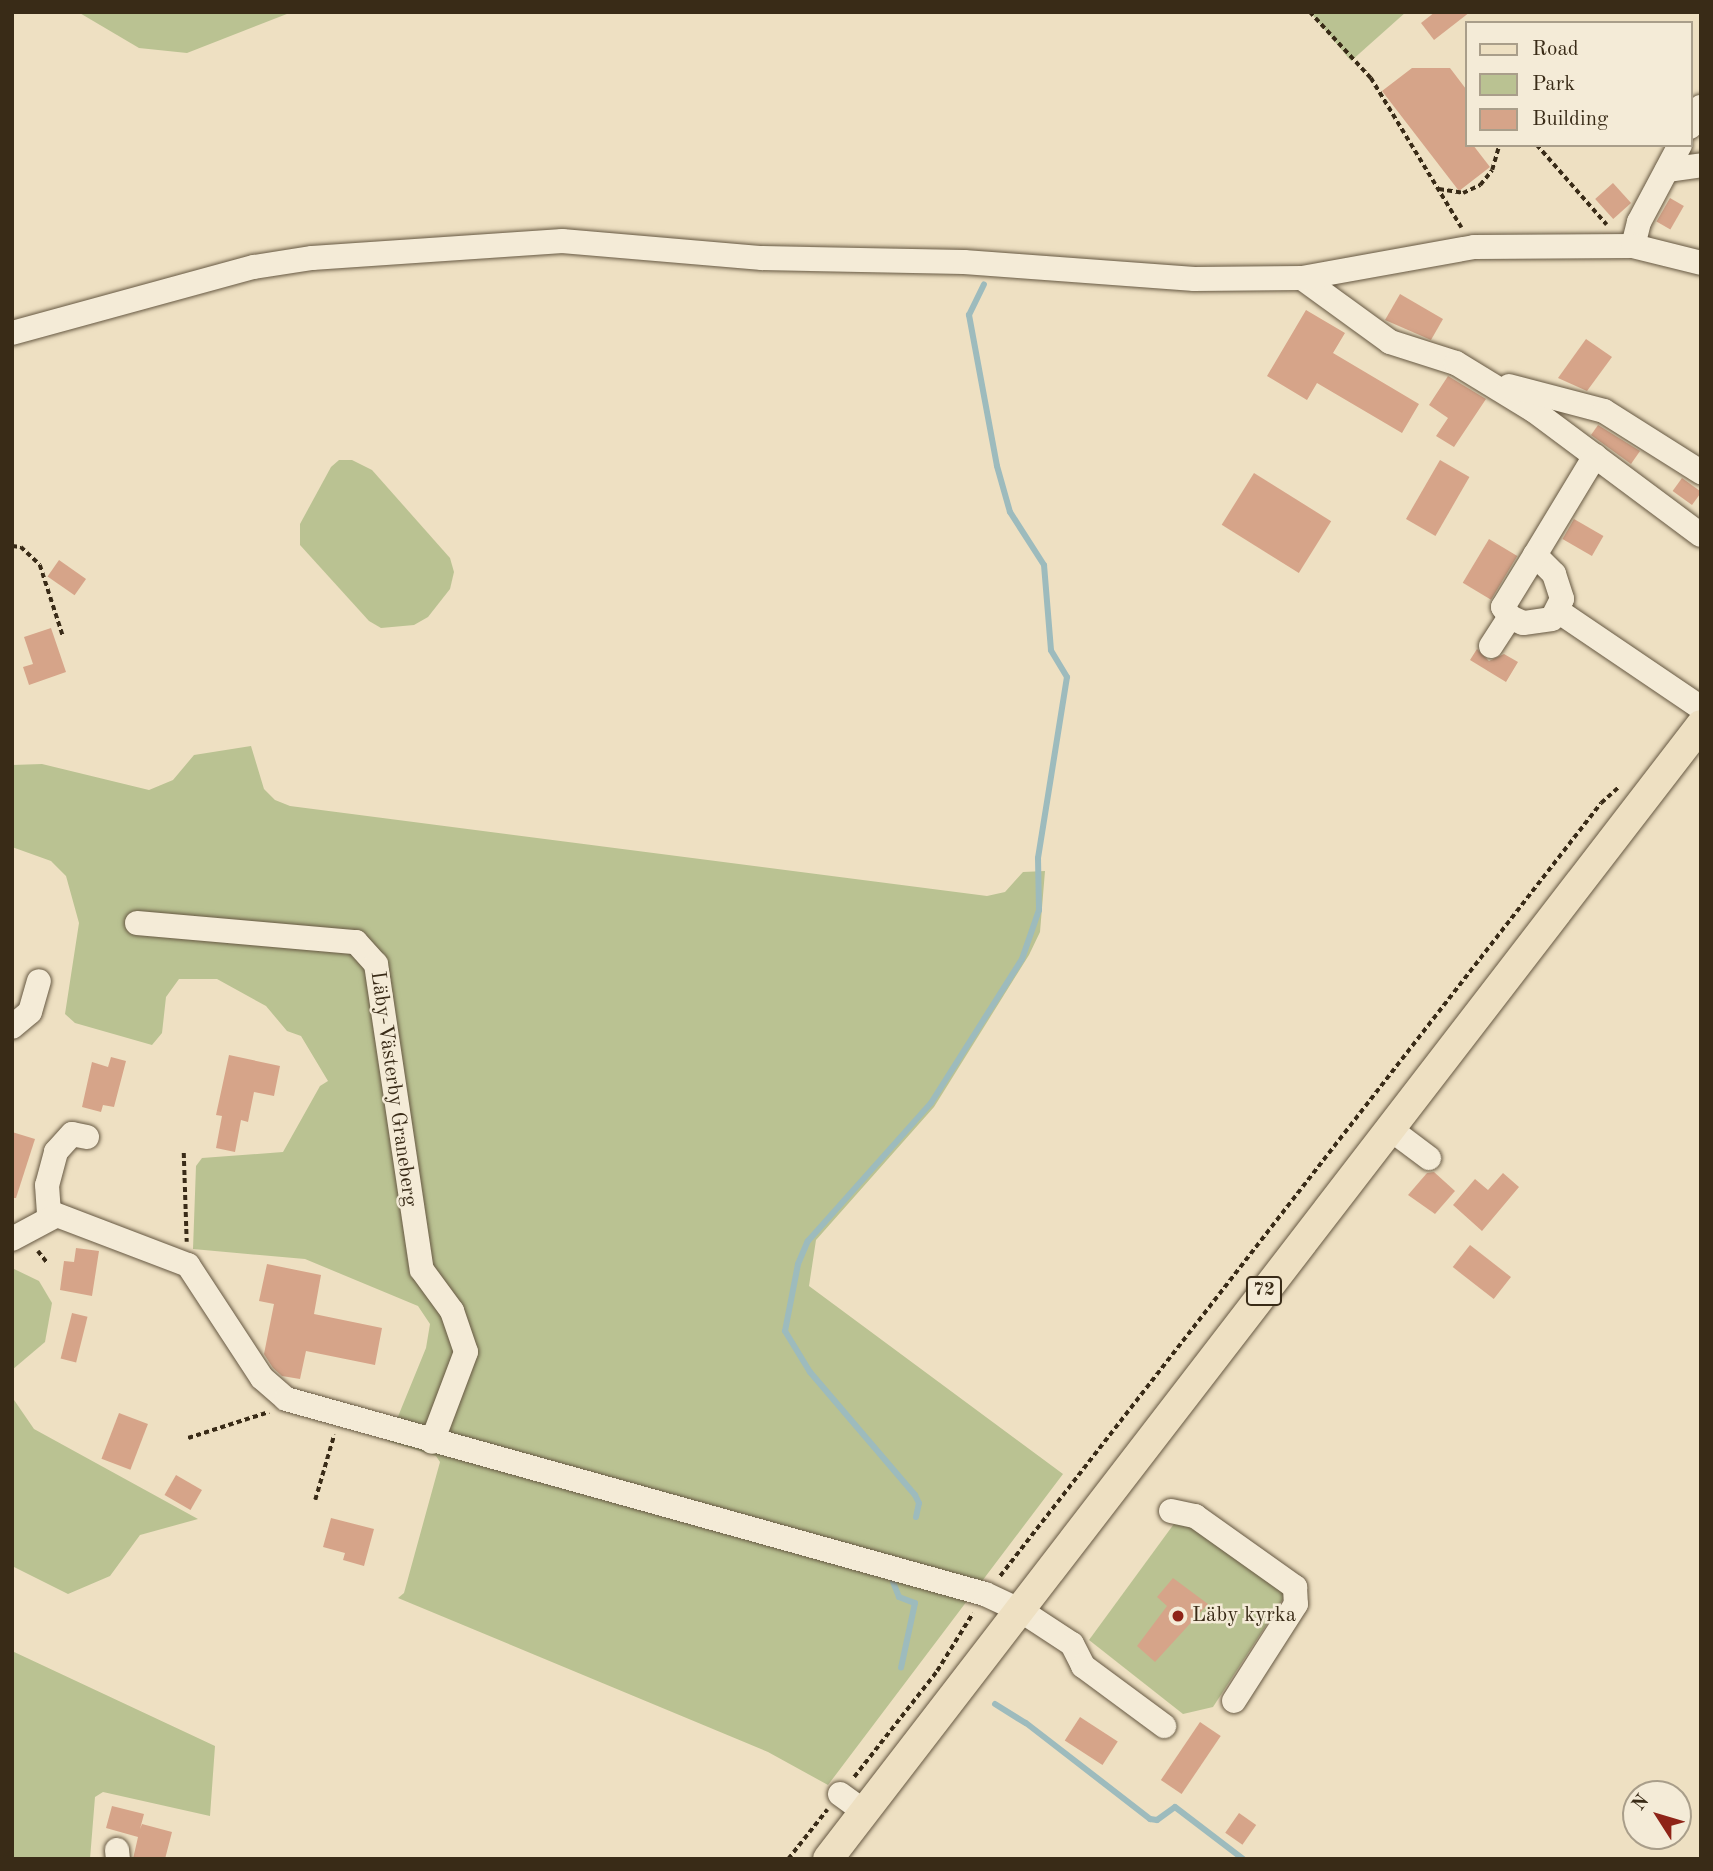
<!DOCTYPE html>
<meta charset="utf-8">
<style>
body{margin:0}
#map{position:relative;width:1713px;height:1871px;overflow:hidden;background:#eee0c2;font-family:"Old Standard TT",serif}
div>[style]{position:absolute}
.green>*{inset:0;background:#bac292}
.stream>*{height:6px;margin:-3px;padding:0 3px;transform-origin:3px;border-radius:3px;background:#9dbbbd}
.building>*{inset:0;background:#d6a489;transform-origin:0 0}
.path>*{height:3.5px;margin-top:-1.75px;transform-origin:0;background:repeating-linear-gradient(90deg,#392b17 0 5px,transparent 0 8.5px)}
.roads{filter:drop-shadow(0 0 2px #665842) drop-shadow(0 0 2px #665842)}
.minor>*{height:24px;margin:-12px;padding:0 12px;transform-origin:12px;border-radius:12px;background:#f4ebd7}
.major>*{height:30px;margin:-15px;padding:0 15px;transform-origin:15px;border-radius:15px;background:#eee0c2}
.dots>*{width:19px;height:19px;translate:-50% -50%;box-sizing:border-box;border:4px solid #f4ebd7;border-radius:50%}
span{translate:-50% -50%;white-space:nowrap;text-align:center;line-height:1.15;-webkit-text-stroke:5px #f4ebd7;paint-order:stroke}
.shield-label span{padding:2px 5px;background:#f4ebd7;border:2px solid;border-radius:5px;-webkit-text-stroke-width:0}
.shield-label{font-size:19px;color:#392b17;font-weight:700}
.street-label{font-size:21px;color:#392b17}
.poi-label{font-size:21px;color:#392b17}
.left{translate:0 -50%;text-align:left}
.frame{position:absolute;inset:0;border:14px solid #392b17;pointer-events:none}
.legend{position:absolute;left:1465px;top:21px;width:228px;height:126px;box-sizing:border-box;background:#f4ebd7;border:2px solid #a99e8a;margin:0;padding:9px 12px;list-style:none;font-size:21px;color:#392b17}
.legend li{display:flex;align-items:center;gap:14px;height:35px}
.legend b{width:35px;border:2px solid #a99e8a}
.north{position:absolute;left:1622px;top:1780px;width:70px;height:70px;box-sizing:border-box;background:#f4ebd7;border:2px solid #a99e8a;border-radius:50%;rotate:307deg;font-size:19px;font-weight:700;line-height:28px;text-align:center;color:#392b17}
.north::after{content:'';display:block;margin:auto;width:24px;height:32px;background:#8f2418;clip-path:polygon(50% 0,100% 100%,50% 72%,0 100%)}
</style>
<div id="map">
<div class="green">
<i style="clip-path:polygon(78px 12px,292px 12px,187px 53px,139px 48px)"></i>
<i style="clip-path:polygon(1310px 12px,1406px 12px,1351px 61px)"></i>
<i style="clip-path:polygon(339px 460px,352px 460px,372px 470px,450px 558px,454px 572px,450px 589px,428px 617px,414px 625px,381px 628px,369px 621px,300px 545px,300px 524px,331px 467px)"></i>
<i style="clip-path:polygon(251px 746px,264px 789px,275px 800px,290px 806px,987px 896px,1005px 892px,1023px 872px,1045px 871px,1040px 932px,1029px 955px,934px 1107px,816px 1240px,809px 1286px,1063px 1474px,828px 1785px,768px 1752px,398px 1598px,404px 1593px,440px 1462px,436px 1456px,388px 1441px,426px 1348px,430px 1324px,418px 1306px,305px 1259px,193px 1249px,196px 1166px,202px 1158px,283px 1152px,320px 1086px,328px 1081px,301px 1036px,287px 1031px,266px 1006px,217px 979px,179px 979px,166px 997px,162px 1033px,152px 1045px,75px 1023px,65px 1014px,79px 923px,66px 876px,51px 861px,12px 847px,12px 765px,42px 764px,149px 790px,173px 780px,194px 755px)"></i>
<i style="clip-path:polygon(12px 1268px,39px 1281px,52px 1303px,45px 1342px,12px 1370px)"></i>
<i style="clip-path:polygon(12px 1397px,34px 1429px,198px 1519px,140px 1535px,110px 1576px,68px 1594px,12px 1566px)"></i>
<i style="clip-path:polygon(1179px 1517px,1289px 1590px,1213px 1707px,1183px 1714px,1089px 1640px)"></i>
<i style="clip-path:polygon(12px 1651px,215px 1746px,210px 1816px,103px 1792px,95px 1797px,90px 1859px,12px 1859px)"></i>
</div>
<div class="stream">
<i style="left:916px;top:1517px;width:14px;rotate:-78deg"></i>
<i style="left:919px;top:1503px;width:9px;rotate:-117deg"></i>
<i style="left:915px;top:1495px;width:162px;rotate:-130.5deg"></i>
<i style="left:810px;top:1372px;width:48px;rotate:-121.4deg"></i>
<i style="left:785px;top:1331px;width:68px;rotate:-79deg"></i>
<i style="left:798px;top:1264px;width:25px;rotate:-67deg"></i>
<i style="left:808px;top:1241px;width:185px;rotate:-48.3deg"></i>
<i style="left:931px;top:1103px;width:170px;rotate:-57.7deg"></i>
<i style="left:1022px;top:959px;width:52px;rotate:-70.9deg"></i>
<i style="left:1039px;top:910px;width:52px;rotate:-91.1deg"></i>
<i style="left:1038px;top:858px;width:183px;rotate:-80.9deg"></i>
<i style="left:1067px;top:677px;width:31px;rotate:-121deg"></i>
<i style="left:1051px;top:650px;width:85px;rotate:-94.7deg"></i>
<i style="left:1044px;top:565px;width:63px;rotate:-122.7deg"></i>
<i style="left:1010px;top:512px;width:48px;rotate:-105.8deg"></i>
<i style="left:997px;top:466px;width:154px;rotate:-100.5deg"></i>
<i style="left:969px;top:315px;width:34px;rotate:-64deg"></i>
<i style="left:893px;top:1582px;width:16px;rotate:68deg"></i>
<i style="left:899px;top:1597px;width:17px;rotate:21deg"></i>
<i style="left:915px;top:1603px;width:66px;rotate:102.2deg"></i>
<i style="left:995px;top:1704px;width:36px;rotate:32deg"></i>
<i style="left:1026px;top:1723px;width:157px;rotate:37.7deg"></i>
<i style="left:1150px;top:1819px;width:7px;rotate:8deg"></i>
<i style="left:1157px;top:1820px;width:22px;rotate:-36deg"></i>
<i style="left:1175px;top:1807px;width:86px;rotate:37.4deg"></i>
</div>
<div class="building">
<i style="clip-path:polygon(1435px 12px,1470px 12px,1434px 40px,1421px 23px)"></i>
<i style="clip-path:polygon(1412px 68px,1450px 68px,1466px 89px,1466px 145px,1473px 145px,1490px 167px,1459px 191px,1382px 91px)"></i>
<i style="left:1613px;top:183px;width:27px;height:24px;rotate:48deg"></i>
<i style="left:1670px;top:198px;width:16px;height:27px;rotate:30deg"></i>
<i style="clip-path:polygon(1400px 294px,1443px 319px,1431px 340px,1385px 320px)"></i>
<i style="clip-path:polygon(1306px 310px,1345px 333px,1333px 353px,1419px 404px,1402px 433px,1317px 383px,1307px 400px,1267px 376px)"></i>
<i style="clip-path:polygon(1586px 339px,1612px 357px,1587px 391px,1558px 378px)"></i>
<i style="clip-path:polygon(1448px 376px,1486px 399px,1454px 447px,1436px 436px,1448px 418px,1429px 405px)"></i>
<i style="clip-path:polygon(1598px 425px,1640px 451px,1631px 464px,1591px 435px)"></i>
<i style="left:1440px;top:460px;width:34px;height:68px;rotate:30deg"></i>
<i style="left:1254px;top:473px;width:91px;height:61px;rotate:32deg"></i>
<i style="left:1682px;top:478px;width:24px;height:16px;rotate:36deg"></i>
<i style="left:1574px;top:519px;width:34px;height:23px;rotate:30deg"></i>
<i style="left:1489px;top:539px;width:33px;height:51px;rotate:31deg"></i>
<i style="left:59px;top:560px;width:33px;height:20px;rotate:35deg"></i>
<i style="clip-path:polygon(51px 628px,66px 672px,29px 685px,23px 667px,33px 664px,24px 637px)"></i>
<i style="clip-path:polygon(1477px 649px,1489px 661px,1504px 654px,1518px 662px,1506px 682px,1470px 660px)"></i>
<i style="clip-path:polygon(229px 1055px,280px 1066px,274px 1096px,254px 1092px,248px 1122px,241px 1120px,235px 1152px,216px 1148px,222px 1116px,216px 1115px)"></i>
<i style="clip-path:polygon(111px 1057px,126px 1061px,114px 1107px,103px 1105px,101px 1112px,82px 1107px,92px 1062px,108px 1067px)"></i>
<i style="clip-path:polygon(12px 1132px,35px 1139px,16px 1198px,12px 1198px)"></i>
<i style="clip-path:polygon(1434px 1172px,1455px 1191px,1435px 1214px,1408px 1195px,1427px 1173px)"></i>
<i style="clip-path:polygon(1503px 1173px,1519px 1187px,1482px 1231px,1453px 1205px,1475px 1179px,1488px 1190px)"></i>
<i style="left:1470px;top:1245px;width:52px;height:28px;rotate:38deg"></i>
<i style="clip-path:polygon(76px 1248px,99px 1251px,92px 1296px,60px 1290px,64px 1261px,74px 1262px)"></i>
<i style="clip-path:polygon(267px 1264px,321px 1275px,314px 1314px,382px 1328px,375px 1365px,306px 1351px,300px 1379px,282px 1376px,273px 1368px,264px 1354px,274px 1304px,259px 1301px)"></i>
<i style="left:72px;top:1313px;width:16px;height:47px;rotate:14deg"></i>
<i style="left:119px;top:1413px;width:31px;height:49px;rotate:21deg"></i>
<i style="left:176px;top:1475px;width:30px;height:23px;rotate:30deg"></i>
<i style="clip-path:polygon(331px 1518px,374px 1529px,364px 1566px,343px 1560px,345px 1553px,323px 1547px)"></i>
<i style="clip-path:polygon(1173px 1578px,1208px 1604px,1155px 1662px,1137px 1646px,1167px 1606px,1157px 1597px)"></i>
<i style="left:1080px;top:1717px;width:45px;height:28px;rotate:33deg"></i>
<i style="left:1200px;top:1722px;width:25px;height:70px;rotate:34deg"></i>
<i style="clip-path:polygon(112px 1806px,144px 1814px,140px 1829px,142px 1824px,172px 1832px,165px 1859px,133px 1859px,138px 1837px,106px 1828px)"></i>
<i style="left:1239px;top:1813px;width:21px;height:24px;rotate:35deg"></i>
</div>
<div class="path">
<i style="left:1310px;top:12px;width:90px;rotate:47.3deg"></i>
<i style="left:1371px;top:78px;width:175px;rotate:58.8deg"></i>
<i style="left:1537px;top:145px;width:106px;rotate:48.8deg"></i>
<i style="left:1439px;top:189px;width:24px;rotate:9deg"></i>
<i style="left:1463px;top:193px;width:19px;rotate:-25deg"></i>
<i style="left:1480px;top:185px;width:19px;rotate:-51deg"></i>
<i style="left:1492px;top:170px;width:26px;rotate:-74deg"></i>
<i style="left:12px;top:546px;width:9px;rotate:6deg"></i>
<i style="left:21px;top:547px;width:26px;rotate:43deg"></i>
<i style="left:40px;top:565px;width:75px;rotate:72.1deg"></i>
<i style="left:184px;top:1153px;width:89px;rotate:88.1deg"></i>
<i style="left:38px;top:1251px;width:16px;rotate:52deg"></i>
<i style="left:188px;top:1438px;width:85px;rotate:-17.8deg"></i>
<i style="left:315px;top:1500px;width:68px;rotate:-73.7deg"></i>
<i style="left:1000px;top:1576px;width:979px;rotate:-52.14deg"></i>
<i style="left:1601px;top:803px;width:24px;rotate:-42deg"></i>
<i style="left:854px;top:1777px;width:135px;rotate:-51.9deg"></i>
<i style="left:937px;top:1671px;width:68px;rotate:-58.2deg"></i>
<i style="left:788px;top:1859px;width:63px;rotate:-51.5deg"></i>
</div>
<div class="roads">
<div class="minor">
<i style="left:1690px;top:127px;width:23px;rotate:-61deg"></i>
<i style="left:1667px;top:170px;width:34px;rotate:-8deg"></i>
<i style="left:1633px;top:246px;width:25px;rotate:-76deg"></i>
<i style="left:1639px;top:222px;width:87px;rotate:-62deg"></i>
<i style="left:1302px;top:278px;width:109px;rotate:36deg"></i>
<i style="left:1390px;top:342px;width:69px;rotate:17.7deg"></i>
<i style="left:1456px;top:363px;width:90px;rotate:31.4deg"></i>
<i style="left:1533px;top:410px;width:209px;rotate:36.7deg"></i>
<i style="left:12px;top:333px;width:251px;rotate:-15.3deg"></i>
<i style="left:254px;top:267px;width:59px;rotate:-8.8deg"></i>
<i style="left:312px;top:258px;width:251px;rotate:-3.9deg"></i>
<i style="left:562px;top:241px;width:201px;rotate:4.9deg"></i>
<i style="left:762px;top:258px;width:202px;rotate:1.1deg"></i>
<i style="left:964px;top:262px;width:231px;rotate:4.2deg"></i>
<i style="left:1194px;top:279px;width:108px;rotate:-0.5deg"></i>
<i style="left:1302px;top:278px;width:175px;rotate:-10.2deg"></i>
<i style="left:1474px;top:247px;width:159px;rotate:-0.4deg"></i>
<i style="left:1633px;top:246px;width:70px;rotate:14deg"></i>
<i style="left:1509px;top:386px;width:98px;rotate:14.7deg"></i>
<i style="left:1604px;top:411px;width:115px;rotate:32.2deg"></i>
<i style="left:1535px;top:555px;width:27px;rotate:45deg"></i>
<i style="left:1554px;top:574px;width:26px;rotate:72deg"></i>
<i style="left:1562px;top:599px;width:22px;rotate:117deg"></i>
<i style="left:1552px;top:619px;width:29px;rotate:172deg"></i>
<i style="left:1523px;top:623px;width:14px;rotate:-155deg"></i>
<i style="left:1510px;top:617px;width:12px;rotate:-125deg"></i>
<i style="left:1503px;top:607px;width:61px;rotate:-58.4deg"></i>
<i style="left:1535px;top:555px;width:116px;rotate:-58.8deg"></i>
<i style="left:1558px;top:611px;width:173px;rotate:34.1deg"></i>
<i style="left:1491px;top:646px;width:35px;rotate:-57deg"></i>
<i style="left:137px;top:923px;width:220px;rotate:5deg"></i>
<i style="left:356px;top:942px;width:30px;rotate:48deg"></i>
<i style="left:376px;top:964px;width:309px;rotate:81.5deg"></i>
<i style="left:422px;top:1270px;width:51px;rotate:53.8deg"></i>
<i style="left:452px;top:1311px;width:43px;rotate:71.1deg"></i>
<i style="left:466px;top:1352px;width:96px;rotate:110.7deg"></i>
<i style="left:12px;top:1027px;width:23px;rotate:-40deg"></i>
<i style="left:30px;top:1012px;width:32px;rotate:-74deg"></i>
<i style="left:1389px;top:1128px;width:50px;rotate:36.9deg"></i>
<i style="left:87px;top:1137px;width:15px;rotate:-169deg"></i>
<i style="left:72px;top:1134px;width:24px;rotate:132deg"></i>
<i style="left:56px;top:1152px;width:34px;rotate:105deg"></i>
<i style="left:47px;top:1185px;width:27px;rotate:86deg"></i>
<i style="left:49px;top:1212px;width:149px;rotate:20.9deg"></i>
<i style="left:188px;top:1265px;width:135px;rotate:56.8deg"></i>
<i style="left:262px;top:1378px;width:32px;rotate:41deg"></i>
<i style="left:286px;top:1399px;width:726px;rotate:15.59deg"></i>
<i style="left:985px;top:1594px;width:38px;rotate:25deg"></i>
<i style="left:1020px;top:1610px;width:62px;rotate:33.2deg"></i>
<i style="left:1072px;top:1644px;width:25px;rotate:63deg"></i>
<i style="left:1083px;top:1666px;width:101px;rotate:36.5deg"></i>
<i style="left:12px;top:1239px;width:49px;rotate:-28.1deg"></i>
<i style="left:1171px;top:1511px;width:25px;rotate:12deg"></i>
<i style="left:1195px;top:1516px;width:123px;rotate:35.4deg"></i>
<i style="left:1295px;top:1587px;width:17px;rotate:87deg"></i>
<i style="left:1296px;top:1604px;width:115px;rotate:122.6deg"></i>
<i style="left:840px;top:1794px;width:31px;rotate:36deg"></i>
<i style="left:117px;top:1850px;width:9px;rotate:84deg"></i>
</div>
<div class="major">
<i style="left:828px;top:1859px;width:1431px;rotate:-52.41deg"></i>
</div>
</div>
<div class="dots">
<i style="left:1178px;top:1616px;background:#8f2418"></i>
</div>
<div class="shield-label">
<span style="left:1264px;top:1291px">72</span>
</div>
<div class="street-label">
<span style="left:393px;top:1089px;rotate:82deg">Läby-Västerby Graneberg</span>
</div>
<div class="poi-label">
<span class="left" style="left:1192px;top:1616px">Läby kyrka</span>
</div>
<div class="frame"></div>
<ul class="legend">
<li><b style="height:9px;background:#eee0c2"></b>Road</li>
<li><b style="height:19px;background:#bac292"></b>Park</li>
<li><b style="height:19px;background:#d6a489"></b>Building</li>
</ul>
<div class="north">N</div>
</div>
